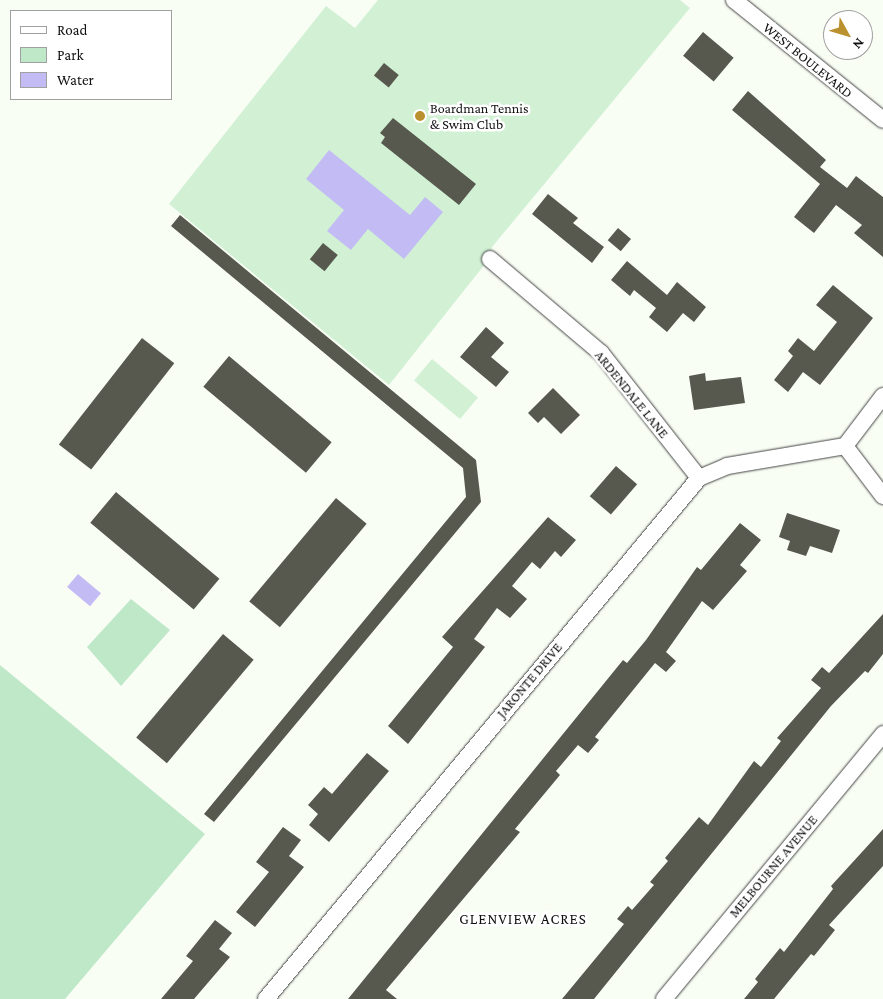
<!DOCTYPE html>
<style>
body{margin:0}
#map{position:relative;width:883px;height:999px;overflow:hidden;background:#f9fef5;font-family:"Crimson Pro",serif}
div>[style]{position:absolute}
.green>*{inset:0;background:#bfe8c9}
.pitch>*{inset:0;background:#d1f0d4;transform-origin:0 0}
.water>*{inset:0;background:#c3bcf4;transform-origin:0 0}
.building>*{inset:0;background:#58594e;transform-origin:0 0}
.roads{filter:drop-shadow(0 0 1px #444) drop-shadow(0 0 1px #444)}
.minor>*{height:16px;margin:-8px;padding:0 8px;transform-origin:8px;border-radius:8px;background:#fff}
.dots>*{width:14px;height:14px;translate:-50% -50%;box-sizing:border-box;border:2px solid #fff;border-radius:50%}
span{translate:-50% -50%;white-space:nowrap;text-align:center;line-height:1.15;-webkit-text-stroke:5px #fff;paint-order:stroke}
.street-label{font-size:14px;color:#111}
.poi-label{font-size:14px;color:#111}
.left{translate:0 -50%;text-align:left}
.neighbourhood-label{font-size:15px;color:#111;letter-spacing:1px}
.legend{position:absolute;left:10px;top:10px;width:162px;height:90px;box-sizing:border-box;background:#fff;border:1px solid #a0a0a0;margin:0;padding:6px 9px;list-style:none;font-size:15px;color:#111}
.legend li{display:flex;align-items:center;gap:10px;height:25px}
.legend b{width:25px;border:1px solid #a0a0a0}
.north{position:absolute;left:823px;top:10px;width:50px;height:50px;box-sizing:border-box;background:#fff;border:1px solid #a0a0a0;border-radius:50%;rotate:129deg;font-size:14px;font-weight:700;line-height:20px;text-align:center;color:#111}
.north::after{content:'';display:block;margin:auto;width:18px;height:22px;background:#bb912f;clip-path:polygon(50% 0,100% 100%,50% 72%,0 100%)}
</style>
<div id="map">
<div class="green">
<i style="clip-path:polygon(131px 599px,170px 630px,121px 686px,87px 647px)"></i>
<i style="clip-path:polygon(0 665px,205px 834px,65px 999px,0 999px)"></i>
</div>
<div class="pitch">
<i style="clip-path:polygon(378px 0,680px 0,690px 8px,492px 247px,489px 259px,389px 385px,169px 204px,326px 6px,355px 28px)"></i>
<i style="left:432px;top:359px;width:60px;height:28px;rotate:40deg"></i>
</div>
<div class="water">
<i style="clip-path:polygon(329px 150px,410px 215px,425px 197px,443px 212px,404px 259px,368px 229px,351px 250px,327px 231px,344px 210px,306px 179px)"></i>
<i style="left:78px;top:574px;width:30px;height:17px;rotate:40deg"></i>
</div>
<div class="building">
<i style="left:703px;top:32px;width:40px;height:31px;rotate:40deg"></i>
<i style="left:384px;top:63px;width:19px;height:16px;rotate:39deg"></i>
<i style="clip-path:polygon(748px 91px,826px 160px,820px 167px,847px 188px,856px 176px,883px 197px,883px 257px,854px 233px,862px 225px,836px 205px,814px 233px,794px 217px,820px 184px,732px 110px)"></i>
<i style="clip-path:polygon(393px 118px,476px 184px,459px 205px,381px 143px,385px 137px,380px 133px)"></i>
<i style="clip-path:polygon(548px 194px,578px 218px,573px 223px,604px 247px,592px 263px,532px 214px)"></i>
<i style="clip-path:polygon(180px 215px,476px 460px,481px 502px,214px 822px,204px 814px,466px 497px,463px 468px,171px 226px)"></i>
<i style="left:618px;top:228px;width:17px;height:16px;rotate:40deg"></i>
<i style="left:323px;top:243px;width:19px;height:21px;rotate:39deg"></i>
<i style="clip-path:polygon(627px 261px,667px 295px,677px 282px,706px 307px,694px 322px,683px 313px,667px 332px,649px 317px,656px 308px,634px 290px,630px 296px,611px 280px)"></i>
<i style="clip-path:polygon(833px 285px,873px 318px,820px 385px,803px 372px,788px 392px,774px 380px,793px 356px,788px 351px,798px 338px,814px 351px,837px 322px,816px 305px)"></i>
<i style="clip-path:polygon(486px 327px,504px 343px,491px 357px,509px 372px,496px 387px,460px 357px)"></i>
<i style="left:142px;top:338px;width:41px;height:135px;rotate:38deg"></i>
<i style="left:229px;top:356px;width:134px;height:40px;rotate:40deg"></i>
<i style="clip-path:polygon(705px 373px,706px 381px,741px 377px,745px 403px,694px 410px,689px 376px)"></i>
<i style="clip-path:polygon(553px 388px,580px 415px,561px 434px,544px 417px,538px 423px,528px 413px)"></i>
<i style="left:616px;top:466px;width:28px;height:40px;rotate:41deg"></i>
<i style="left:116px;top:492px;width:135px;height:40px;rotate:40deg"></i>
<i style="left:336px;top:498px;width:40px;height:135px;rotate:40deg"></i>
<i style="clip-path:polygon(787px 513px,840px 530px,832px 553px,810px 546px,806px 556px,787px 550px,790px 541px,779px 537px)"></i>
<i style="clip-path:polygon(548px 517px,576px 540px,561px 557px,555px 551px,540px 569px,532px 562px,512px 586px,527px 599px,510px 618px,497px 608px,474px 639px,485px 647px,408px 744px,388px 726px,453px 647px,442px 637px)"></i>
<i style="clip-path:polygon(740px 523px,761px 540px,740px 565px,747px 571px,713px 610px,702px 601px,666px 652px,676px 661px,666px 672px,655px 663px,595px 737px,599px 740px,588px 753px,578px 745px,556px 771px,560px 775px,515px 829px,520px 832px,386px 990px,397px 999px,348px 999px,623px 660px,627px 663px,646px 640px,697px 567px,701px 570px)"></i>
<i style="clip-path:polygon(883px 614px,883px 654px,868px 673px,865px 671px,831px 706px,594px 999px,562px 999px,624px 924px,617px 919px,628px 906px,632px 910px,654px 885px,650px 882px,668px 861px,665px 858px,699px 817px,708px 825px,754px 761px,761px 767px,781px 741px,777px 738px,821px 688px,811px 680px,822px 667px,829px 673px)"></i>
<i style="left:223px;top:634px;width:40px;height:135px;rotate:40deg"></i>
<i style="clip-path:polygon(367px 753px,389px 771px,329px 842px,309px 825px,318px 814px,308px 805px,324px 787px,332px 794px)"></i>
<i style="clip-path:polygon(283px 827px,301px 840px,289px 856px,304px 867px,255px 927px,236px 912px,269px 872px,256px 862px)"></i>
<i style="clip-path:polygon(883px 829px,883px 866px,829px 925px,835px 930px,814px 956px,811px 954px,774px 999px,744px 999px,758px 982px,755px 979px,780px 948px,784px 952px,833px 889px,831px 886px)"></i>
<i style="clip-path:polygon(215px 920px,232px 933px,219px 949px,230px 957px,194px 999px,161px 999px,193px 961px,186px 956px)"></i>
</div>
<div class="roads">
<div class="minor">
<i style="left:734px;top:0;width:191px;rotate:38.8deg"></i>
<i style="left:490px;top:259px;width:145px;rotate:40.3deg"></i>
<i style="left:601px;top:353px;width:159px;rotate:51.9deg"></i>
<i style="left:845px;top:446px;width:63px;rotate:-52.8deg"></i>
<i style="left:845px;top:446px;width:63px;rotate:52.8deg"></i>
<i style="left:266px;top:999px;width:677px;rotate:-50.27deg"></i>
<i style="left:699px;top:478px;width:30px;rotate:-23deg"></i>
<i style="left:727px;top:466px;width:120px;rotate:-9.6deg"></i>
<i style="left:664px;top:999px;width:344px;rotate:-50.4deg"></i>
</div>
</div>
<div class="dots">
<i style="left:420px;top:116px;background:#bb912f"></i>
</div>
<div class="street-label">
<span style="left:808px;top:60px;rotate:39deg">WEST BOULEVARD</span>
<span style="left:632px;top:394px;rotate:51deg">ARDENDALE LANE</span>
<span style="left:529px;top:680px;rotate:-50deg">JARONTE DRIVE</span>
<span style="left:773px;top:866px;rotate:-50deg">MELBOURNE AVENUE</span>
</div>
<div class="poi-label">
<span class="left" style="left:430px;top:116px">Boardman Tennis<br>&amp; Swim Club</span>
</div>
<div class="neighbourhood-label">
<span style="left:523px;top:920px">GLENVIEW ACRES</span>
</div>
<ul class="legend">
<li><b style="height:6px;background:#fff"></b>Road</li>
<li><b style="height:14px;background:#bfe8c9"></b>Park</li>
<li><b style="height:14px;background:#c3bcf4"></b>Water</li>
</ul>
<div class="north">N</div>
</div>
